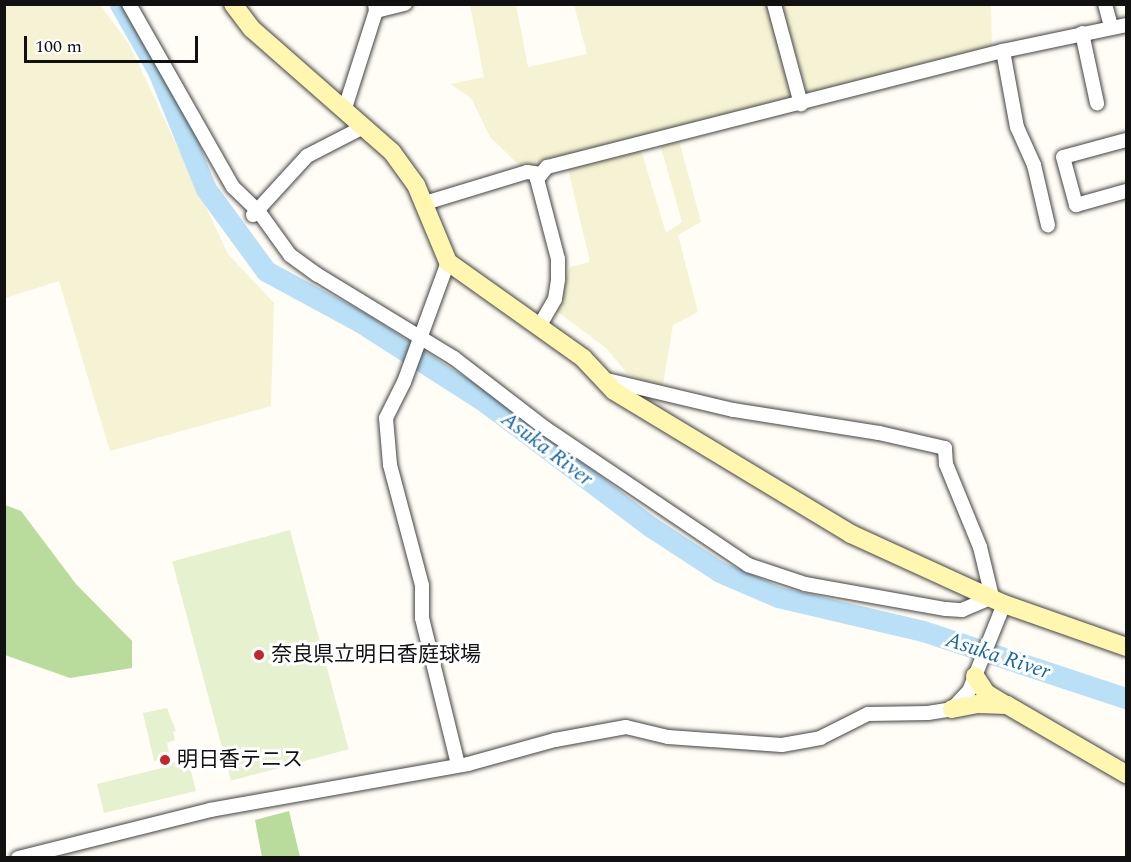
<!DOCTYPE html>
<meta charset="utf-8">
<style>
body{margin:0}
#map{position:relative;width:1131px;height:862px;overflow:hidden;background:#fffdf5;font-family:Spectral,"Noto Sans JP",serif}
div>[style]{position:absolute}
.farmland>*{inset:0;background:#f6f3d4}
.forest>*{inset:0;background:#b9dc9c}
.pitch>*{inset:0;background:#e6f2cf;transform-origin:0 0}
.river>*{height:21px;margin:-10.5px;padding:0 10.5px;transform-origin:10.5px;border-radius:10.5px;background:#b9e0f7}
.roads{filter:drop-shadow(0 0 2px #444) drop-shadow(0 0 2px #444)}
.street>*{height:14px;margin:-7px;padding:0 7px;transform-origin:7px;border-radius:7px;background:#fff}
.secondary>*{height:18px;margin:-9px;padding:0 9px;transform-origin:9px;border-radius:9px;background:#fff6b0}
.dots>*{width:16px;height:16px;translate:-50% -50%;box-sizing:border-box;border:3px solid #fff;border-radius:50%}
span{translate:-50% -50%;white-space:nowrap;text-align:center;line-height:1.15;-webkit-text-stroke:6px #fff;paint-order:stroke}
.poi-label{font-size:21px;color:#111}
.left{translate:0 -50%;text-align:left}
.water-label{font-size:22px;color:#1768a6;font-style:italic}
.frame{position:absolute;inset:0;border:6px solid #111;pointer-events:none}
.scale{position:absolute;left:24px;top:36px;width:174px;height:27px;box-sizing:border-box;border:3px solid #111;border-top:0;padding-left:8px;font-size:18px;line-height:21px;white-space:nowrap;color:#111;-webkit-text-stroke:4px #fff;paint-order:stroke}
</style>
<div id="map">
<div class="farmland">
<i style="clip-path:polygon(5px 4px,100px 5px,129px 44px,228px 254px,274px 303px,271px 406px,110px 451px,59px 281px,5px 298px)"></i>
<i style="clip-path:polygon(770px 4px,795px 97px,790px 102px,536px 165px,521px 167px,490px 137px,471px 98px,450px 84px,484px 77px,470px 5px,516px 5px,528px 67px,587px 54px,574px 5px)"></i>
<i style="clip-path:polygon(782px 5px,991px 5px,992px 48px,808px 96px)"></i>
<i style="clip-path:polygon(679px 140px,701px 222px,678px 235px,698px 312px,673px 325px,662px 390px,627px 373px,606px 348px,555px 310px,570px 267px,590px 262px,568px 169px,641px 150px,666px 233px,682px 222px,660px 144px)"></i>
</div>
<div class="forest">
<i style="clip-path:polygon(5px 505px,21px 511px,76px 584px,132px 641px,132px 668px,70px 678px,5px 655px)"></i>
<i style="clip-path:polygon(289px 811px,300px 857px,262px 857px,255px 820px)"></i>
</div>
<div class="pitch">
<i style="left:290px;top:530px;width:227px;height:122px;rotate:75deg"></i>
<i style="clip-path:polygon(167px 708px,176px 731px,173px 732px,175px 740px,167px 743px,171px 763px,188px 759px,196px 791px,104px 813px,97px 784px,162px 768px,160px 760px,154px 761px,143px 713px)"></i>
</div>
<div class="river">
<i style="left:120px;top:4px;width:77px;rotate:60.4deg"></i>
<i style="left:158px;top:71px;width:127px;rotate:67.9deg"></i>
<i style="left:206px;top:189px;width:102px;rotate:53.8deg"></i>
<i style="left:266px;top:271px;width:107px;rotate:28.5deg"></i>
<i style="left:360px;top:322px;width:148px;rotate:32.6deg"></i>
<i style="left:485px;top:402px;width:208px;rotate:37deg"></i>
<i style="left:651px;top:527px;width:82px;rotate:33.1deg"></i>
<i style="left:720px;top:572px;width:63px;rotate:23.3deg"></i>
<i style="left:778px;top:597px;width:149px;rotate:13.2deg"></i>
<i style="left:923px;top:631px;width:214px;rotate:18.3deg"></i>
</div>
<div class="roads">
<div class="street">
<i style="left:129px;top:4px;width:210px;rotate:60.4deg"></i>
<i style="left:233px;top:187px;width:36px;rotate:44deg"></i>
<i style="left:259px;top:212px;width:53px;rotate:54.2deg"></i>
<i style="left:290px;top:255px;width:34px;rotate:36deg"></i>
<i style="left:318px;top:275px;width:159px;rotate:31.4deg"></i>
<i style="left:454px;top:358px;width:115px;rotate:37.6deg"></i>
<i style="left:545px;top:428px;width:245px;rotate:34deg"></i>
<i style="left:748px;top:565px;width:60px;rotate:18.4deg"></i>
<i style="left:805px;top:584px;width:143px;rotate:10.1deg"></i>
<i style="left:946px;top:609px;width:16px;rotate:4deg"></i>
<i style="left:962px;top:610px;width:33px;rotate:-23deg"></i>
<i style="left:992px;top:597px;width:51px;rotate:-103.5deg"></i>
<i style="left:980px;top:547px;width:90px;rotate:-112.3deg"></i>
<i style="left:946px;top:464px;width:16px;rotate:-94deg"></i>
<i style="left:945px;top:448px;width:68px;rotate:-167.2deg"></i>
<i style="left:879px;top:433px;width:148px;rotate:-171deg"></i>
<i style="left:733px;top:410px;width:134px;rotate:-166.6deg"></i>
<i style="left:774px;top:4px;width:104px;rotate:74.9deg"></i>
<i style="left:1105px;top:4px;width:24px;rotate:75deg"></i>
<i style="left:376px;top:11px;width:30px;rotate:-14deg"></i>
<i style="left:1082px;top:33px;width:72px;rotate:77.9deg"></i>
<i style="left:1003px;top:51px;width:77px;rotate:79.6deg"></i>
<i style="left:1017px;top:127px;width:42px;rotate:65.9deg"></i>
<i style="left:1034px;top:165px;width:62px;rotate:76.9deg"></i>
<i style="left:345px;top:108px;width:102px;rotate:-72.3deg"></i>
<i style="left:376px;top:11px;width:7px;rotate:-98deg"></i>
<i style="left:1126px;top:140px;width:65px;rotate:164.9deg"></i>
<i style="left:1063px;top:157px;width:50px;rotate:74.8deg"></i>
<i style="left:1076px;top:205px;width:52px;rotate:-15.6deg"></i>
<i style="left:425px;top:203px;width:107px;rotate:-16.9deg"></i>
<i style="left:527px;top:172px;width:14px;rotate:8deg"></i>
<i style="left:253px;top:215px;width:80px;rotate:-47.5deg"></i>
<i style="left:307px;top:156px;width:65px;rotate:-27.3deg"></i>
<i style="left:448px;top:262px;width:128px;rotate:110.1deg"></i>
<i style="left:404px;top:382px;width:40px;rotate:116.6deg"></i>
<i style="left:386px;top:418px;width:47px;rotate:85.1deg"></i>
<i style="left:390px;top:465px;width:124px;rotate:75.1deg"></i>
<i style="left:422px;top:585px;width:33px;rotate:90deg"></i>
<i style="left:422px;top:618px;width:151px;rotate:76.2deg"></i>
<i style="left:540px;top:325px;width:30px;rotate:-60deg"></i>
<i style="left:555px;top:299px;width:20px;rotate:-81deg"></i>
<i style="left:558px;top:279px;width:20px;rotate:-90deg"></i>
<i style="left:558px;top:259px;width:83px;rotate:-104.7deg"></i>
<i style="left:537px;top:179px;width:16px;rotate:-50deg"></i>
<i style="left:547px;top:167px;width:471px;rotate:-14.3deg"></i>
<i style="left:1003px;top:51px;width:126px;rotate:-11.9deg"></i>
<i style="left:18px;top:858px;width:198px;rotate:-14deg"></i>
<i style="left:210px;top:810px;width:262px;rotate:-10.1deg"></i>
<i style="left:468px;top:764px;width:90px;rotate:-15.4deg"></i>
<i style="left:555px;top:740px;width:72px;rotate:-10.4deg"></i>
<i style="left:626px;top:727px;width:43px;rotate:13.4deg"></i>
<i style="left:668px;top:737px;width:114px;rotate:4deg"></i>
<i style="left:782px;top:745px;width:39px;rotate:-10deg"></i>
<i style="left:820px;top:738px;width:54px;rotate:-26.6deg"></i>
<i style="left:868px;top:714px;width:60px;rotate:-1deg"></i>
<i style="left:928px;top:713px;width:24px;rotate:-9deg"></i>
<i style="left:952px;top:709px;width:25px;rotate:-47deg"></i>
<i style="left:969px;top:691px;width:94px;rotate:-68.1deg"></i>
</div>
<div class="secondary">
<i style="left:233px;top:4px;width:31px;rotate:53deg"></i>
<i style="left:252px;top:29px;width:186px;rotate:41.3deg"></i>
<i style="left:392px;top:152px;width:41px;rotate:54deg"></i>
<i style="left:416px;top:185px;width:83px;rotate:67.4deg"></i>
<i style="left:448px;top:262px;width:166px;rotate:35.4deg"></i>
<i style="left:583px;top:358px;width:45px;rotate:46.8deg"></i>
<i style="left:614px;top:391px;width:277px;rotate:31.1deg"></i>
<i style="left:851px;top:534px;width:168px;rotate:24.6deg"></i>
<i style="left:1004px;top:604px;width:129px;rotate:19.4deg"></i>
<i style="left:975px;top:676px;width:20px;rotate:57deg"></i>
<i style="left:986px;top:693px;width:23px;rotate:31deg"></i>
<i style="left:952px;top:709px;width:25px;rotate:-11deg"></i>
<i style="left:977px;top:704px;width:30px;rotate:2deg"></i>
<i style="left:1007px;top:705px;width:138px;rotate:30.1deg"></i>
</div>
</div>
<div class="dots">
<i style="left:259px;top:655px;background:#c4262e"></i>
<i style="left:165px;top:760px;background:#c4262e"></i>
</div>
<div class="poi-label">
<span class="left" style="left:271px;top:655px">奈良県立明日香庭球場</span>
<span class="left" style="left:177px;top:760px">明日香テニス</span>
</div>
<div class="water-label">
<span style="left:547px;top:449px;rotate:37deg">Asuka River</span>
<span style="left:998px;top:656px;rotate:18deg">Asuka River</span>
</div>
<div class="frame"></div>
<div class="scale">100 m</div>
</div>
